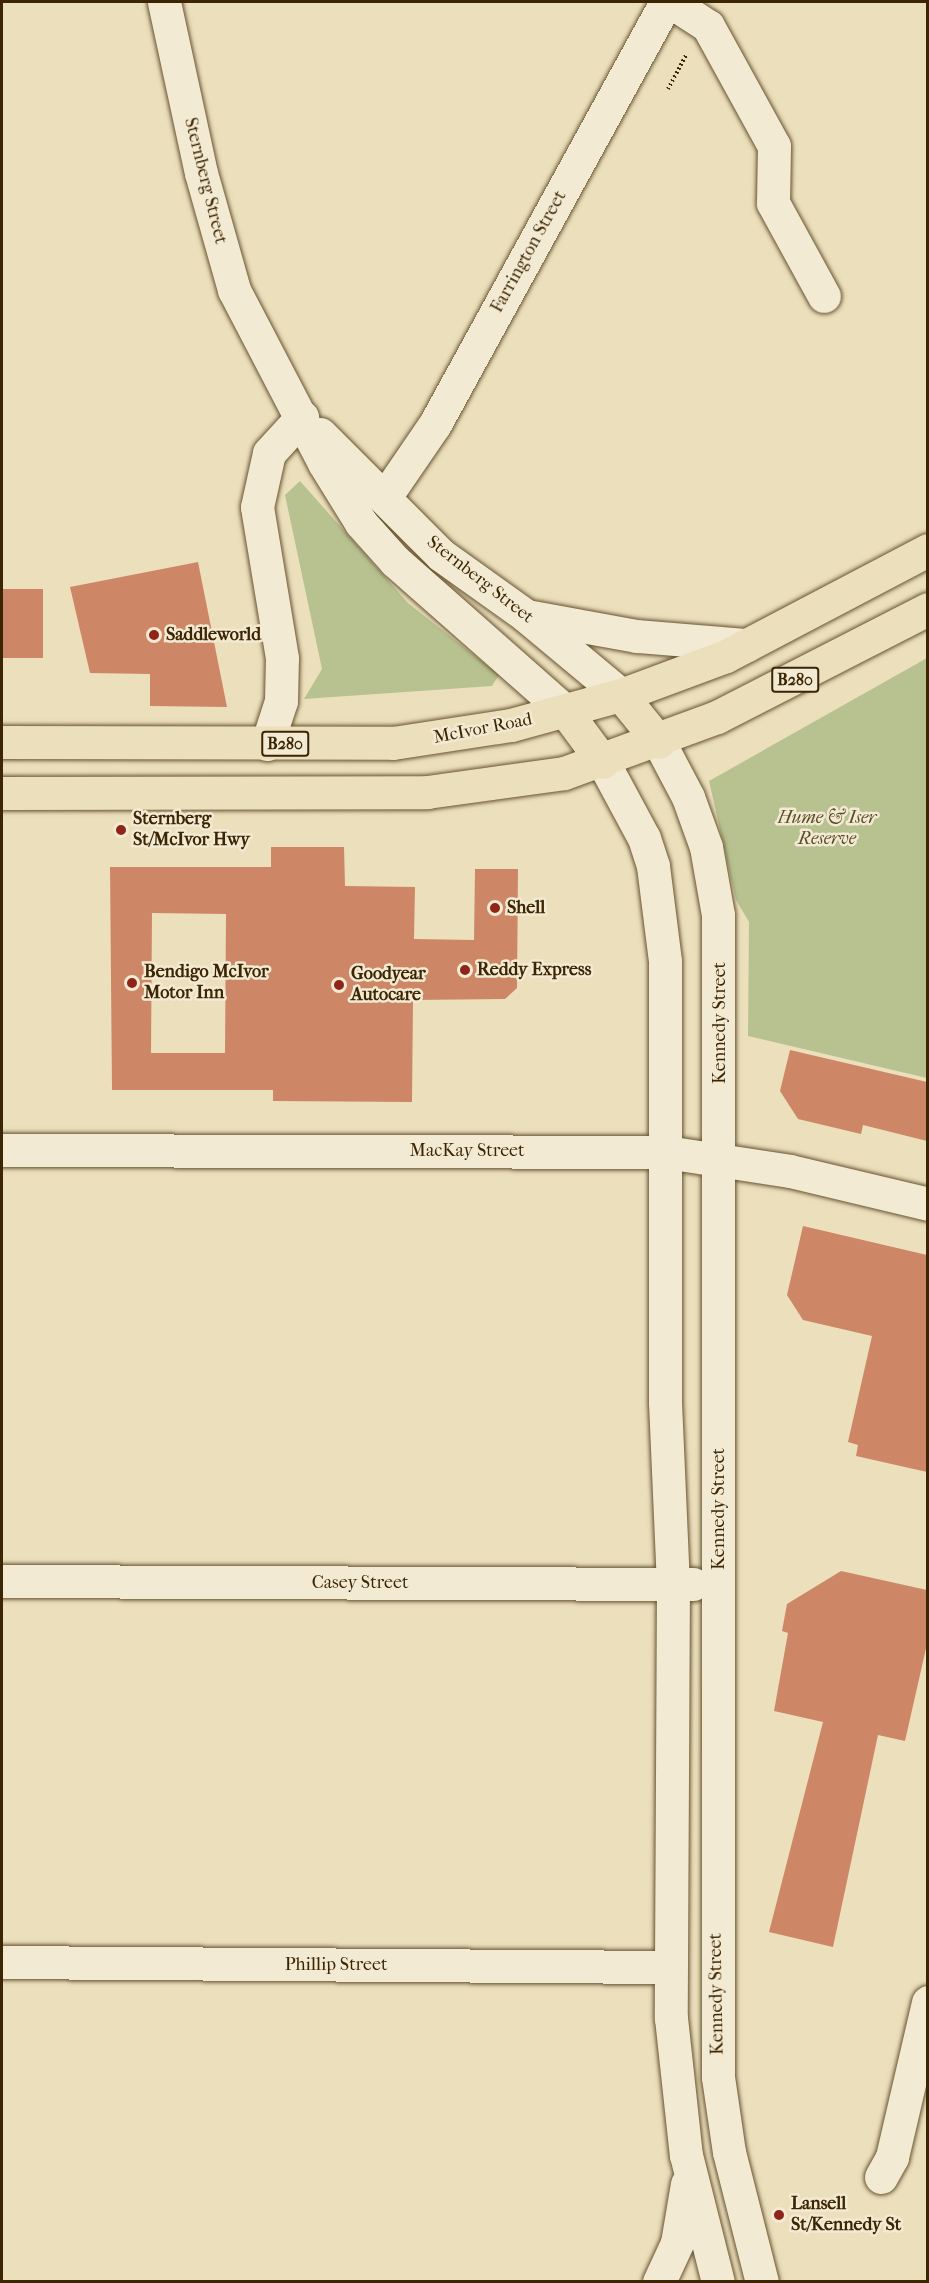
<!DOCTYPE html>
<style>
body{margin:0}
#map{position:relative;width:929px;height:2283px;overflow:hidden;background:#ecdfbc;font-family:"IM FELL French Canon",serif}
div>[style]{position:absolute}
.green>*{inset:0;background:#b8c290}
.building>*{inset:0;background:#cd8766;transform-origin:0 0}
.path>*{height:4px;margin-top:-2px;transform-origin:0;background:repeating-linear-gradient(90deg,#3b2502 0 1.5px,transparent 0 4.5px)}
.roads{filter:drop-shadow(0 0 2px #675430) drop-shadow(0 0 2px #675430)}
.minor>*{height:33px;margin:-16.5px;padding:0 16.5px;transform-origin:16.5px;border-radius:16.5px;background:#f3ead3}
.major>*{height:33px;margin:-16.5px;padding:0 16.5px;transform-origin:16.5px;border-radius:16.5px;background:#ecdfbc}
.dots>*{width:16px;height:16px;translate:-50% -50%;box-sizing:border-box;border:3px solid #f3ead3;border-radius:50%}
span{translate:-50% -50%;white-space:nowrap;text-align:center;line-height:1.15;-webkit-text-stroke:5px #f3ead3;paint-order:stroke}
.shield-label span{padding:2px 4px;background:#f3ead3;border:2px solid;border-radius:4px;-webkit-text-stroke-width:0}
.shield-label{font-size:16px;color:#3b2502;font-weight:700}
.street-label{font-size:18px;color:#3b2502}
.poi-label{font-size:18px;color:#3b2502;font-weight:700}
.left{translate:0 -50%;text-align:left}
.park-label{font-size:18px;color:#5a4c26;font-style:italic}
.frame{position:absolute;inset:0;border:3px solid #3b2502;pointer-events:none}
</style>
<div id="map">
<div class="green">
<i style="clip-path:polygon(300px 481px,408px 603px,499px 675px,492px 686px,304px 699px,322px 669px,285px 495px)"></i>
<i style="clip-path:polygon(927px 658px,927px 1078px,748px 1036px,749px 922px,736px 900px,709px 781px)"></i>
</div>
<div class="building">
<i style="clip-path:polygon(198px 562px,227px 707px,150px 706px,150px 674px,90px 673px,70px 587px)"></i>
<i style="left:2px;top:589px;width:41px;height:69px"></i>
<i style="clip-path:polygon(evenodd,271px 847px,344px 847px,345px 886px,415px 887px,414px 939px,474px 940px,475px 869px,518px 869px,517px 988px,505px 999px,413px 1000px,412px 1102px,273px 1101px,273px 1090px,112px 1090px,110px 867px,271px 867px,271px 847px,152px 913px,226px 914px,225px 1053px,151px 1053px,152px 913px)"></i>
<i style="clip-path:polygon(790px 1050px,927px 1082px,927px 1141px,863px 1125px,861px 1134px,798px 1119px,780px 1091px)"></i>
<i style="clip-path:polygon(803px 1226px,927px 1255px,927px 1472px,856px 1456px,858px 1445px,848px 1442px,872px 1336px,803px 1320px,787px 1295px)"></i>
<i style="clip-path:polygon(841px 1571px,927px 1590px,927px 1644px,905px 1741px,878px 1735px,833px 1947px,769px 1932px,823px 1722px,774px 1711px,788px 1633px,782px 1631px,787px 1604px)"></i>
</div>
<div class="path">
<i style="left:668px;top:89px;width:38px;rotate:-62deg"></i>
</div>
<div class="roads">
<div class="minor">
<i style="left:164px;top:2px;width:175px;rotate:77.8deg"></i>
<i style="left:201px;top:173px;width:122px;rotate:74.2deg"></i>
<i style="left:234px;top:290px;width:195px;rotate:62.5deg"></i>
<i style="left:324px;top:463px;width:70px;rotate:58.3deg"></i>
<i style="left:361px;top:523px;width:51px;rotate:48.2deg"></i>
<i style="left:395px;top:561px;width:228px;rotate:41.4deg"></i>
<i style="left:671px;top:2px;width:44px;rotate:33deg"></i>
<i style="left:708px;top:26px;width:137px;rotate:61.2deg"></i>
<i style="left:774px;top:146px;width:57px;rotate:91deg"></i>
<i style="left:773px;top:203px;width:106px;rotate:61.3deg"></i>
<i style="left:320px;top:434px;width:171px;rotate:45deg"></i>
<i style="left:441px;top:555px;width:103px;rotate:35.5deg"></i>
<i style="left:525px;top:615px;width:125px;rotate:39.8deg"></i>
<i style="left:385px;top:497px;width:88px;rotate:-55.6deg"></i>
<i style="left:435px;top:424px;width:481px;rotate:-61.3deg"></i>
<i style="left:532px;top:617px;width:107px;rotate:10.3deg"></i>
<i style="left:637px;top:636px;width:110px;rotate:4.7deg"></i>
<i style="left:659px;top:742px;width:62px;rotate:62.2deg"></i>
<i style="left:688px;top:797px;width:53px;rotate:70.2deg"></i>
<i style="left:706px;top:847px;width:69px;rotate:80deg"></i>
<i style="left:718px;top:915px;width:1162px;rotate:90deg"></i>
<i style="left:718px;top:2077px;width:76px;rotate:81.7deg"></i>
<i style="left:729px;top:2152px;width:134px;rotate:75.8deg"></i>
<i style="left:267px;top:744px;width:45px;rotate:-72deg"></i>
<i style="left:281px;top:701px;width:43px;rotate:-88.7deg"></i>
<i style="left:282px;top:658px;width:153px;rotate:-99.4deg"></i>
<i style="left:257px;top:507px;width:55px;rotate:-77.5deg"></i>
<i style="left:269px;top:453px;width:49px;rotate:-47.5deg"></i>
<i style="left:603px;top:762px;width:86px;rotate:61.7deg"></i>
<i style="left:644px;top:838px;width:29px;rotate:72deg"></i>
<i style="left:653px;top:866px;width:96px;rotate:82.8deg"></i>
<i style="left:665px;top:961px;width:441px;rotate:90deg"></i>
<i style="left:665px;top:1402px;width:182px;rotate:87.5deg"></i>
<i style="left:673px;top:1584px;width:434px;rotate:90.3deg"></i>
<i style="left:671px;top:2018px;width:138px;rotate:83.8deg"></i>
<i style="left:686px;top:2155px;width:131px;rotate:75.9deg"></i>
<i style="left:2px;top:1150px;width:664px;rotate:0.17deg"></i>
<i style="left:666px;top:1152px;width:125px;rotate:8.7deg"></i>
<i style="left:790px;top:1171px;width:142px;rotate:13.4deg"></i>
<i style="left:2px;top:1581px;width:691px;rotate:0.25deg"></i>
<i style="left:2px;top:1962px;width:668px;rotate:0.43deg"></i>
<i style="left:881px;top:2177px;width:23px;rotate:-61deg"></i>
<i style="left:892px;top:2157px;width:159px;rotate:-76.9deg"></i>
<i style="left:659px;top:2282px;width:43px;rotate:-65.2deg"></i>
<i style="left:677px;top:2243px;width:60px;rotate:-80.4deg"></i>
</div>
<div class="major">
<i style="left:621px;top:695px;width:60px;rotate:51deg"></i>
<i style="left:566px;top:712px;width:62px;rotate:53.5deg"></i>
<i style="left:2px;top:742px;width:391px;rotate:0.1deg"></i>
<i style="left:393px;top:743px;width:119px;rotate:-8.7deg"></i>
<i style="left:511px;top:725px;width:114px;rotate:-15.3deg"></i>
<i style="left:621px;top:695px;width:112px;rotate:-20.4deg"></i>
<i style="left:726px;top:656px;width:228px;rotate:-27.7deg"></i>
<i style="left:2px;top:793px;width:425px;rotate:-0.1deg"></i>
<i style="left:427px;top:792px;width:138px;rotate:-7.9deg"></i>
<i style="left:564px;top:773px;width:163px;rotate:-20.1deg"></i>
<i style="left:717px;top:717px;width:237px;rotate:-27.1deg"></i>
</div>
</div>
<div class="dots">
<i style="left:154px;top:635px;background:#8f2418"></i>
<i style="left:121px;top:830px;background:#8f2418"></i>
<i style="left:495px;top:908px;background:#8f2418"></i>
<i style="left:465px;top:970px;background:#8f2418"></i>
<i style="left:132px;top:983px;background:#8f2418"></i>
<i style="left:339px;top:985px;background:#8f2418"></i>
<i style="left:779px;top:2215px;background:#8f2418"></i>
</div>
<div class="shield-label">
<span style="left:795px;top:680px">B280</span>
<span style="left:285px;top:744px">B280</span>
</div>
<div class="street-label">
<span style="left:205px;top:181px;rotate:76deg">Sternberg Street</span>
<span style="left:529px;top:252px;rotate:-61deg">Farrington Street</span>
<span style="left:480px;top:580px;rotate:38deg">Sternberg Street</span>
<span style="left:483px;top:729px;rotate:-11deg">McIvor Road</span>
<span style="left:720px;top:1023px;rotate:-90deg">Kennedy Street</span>
<span style="left:467px;top:1151px">MacKay Street</span>
<span style="left:719px;top:1509px;rotate:-90deg">Kennedy Street</span>
<span style="left:360px;top:1583px">Casey Street</span>
<span style="left:336px;top:1965px">Phillip Street</span>
<span style="left:717px;top:1994px;rotate:-91deg">Kennedy Street</span>
</div>
<div class="poi-label">
<span class="left" style="left:166px;top:635px">Saddleworld</span>
<span class="left" style="left:133px;top:830px">Sternberg<br>St/McIvor Hwy</span>
<span class="left" style="left:507px;top:908px">Shell</span>
<span class="left" style="left:477px;top:970px">Reddy Express</span>
<span class="left" style="left:144px;top:983px">Bendigo McIvor<br>Motor Inn</span>
<span class="left" style="left:351px;top:985px">Goodyear<br>Autocare</span>
<span class="left" style="left:791px;top:2215px">Lansell<br>St/Kennedy St</span>
</div>
<div class="park-label">
<span style="left:827px;top:829px">Hume &amp; Iser<br>Reserve</span>
</div>
<div class="frame"></div>
</div>
